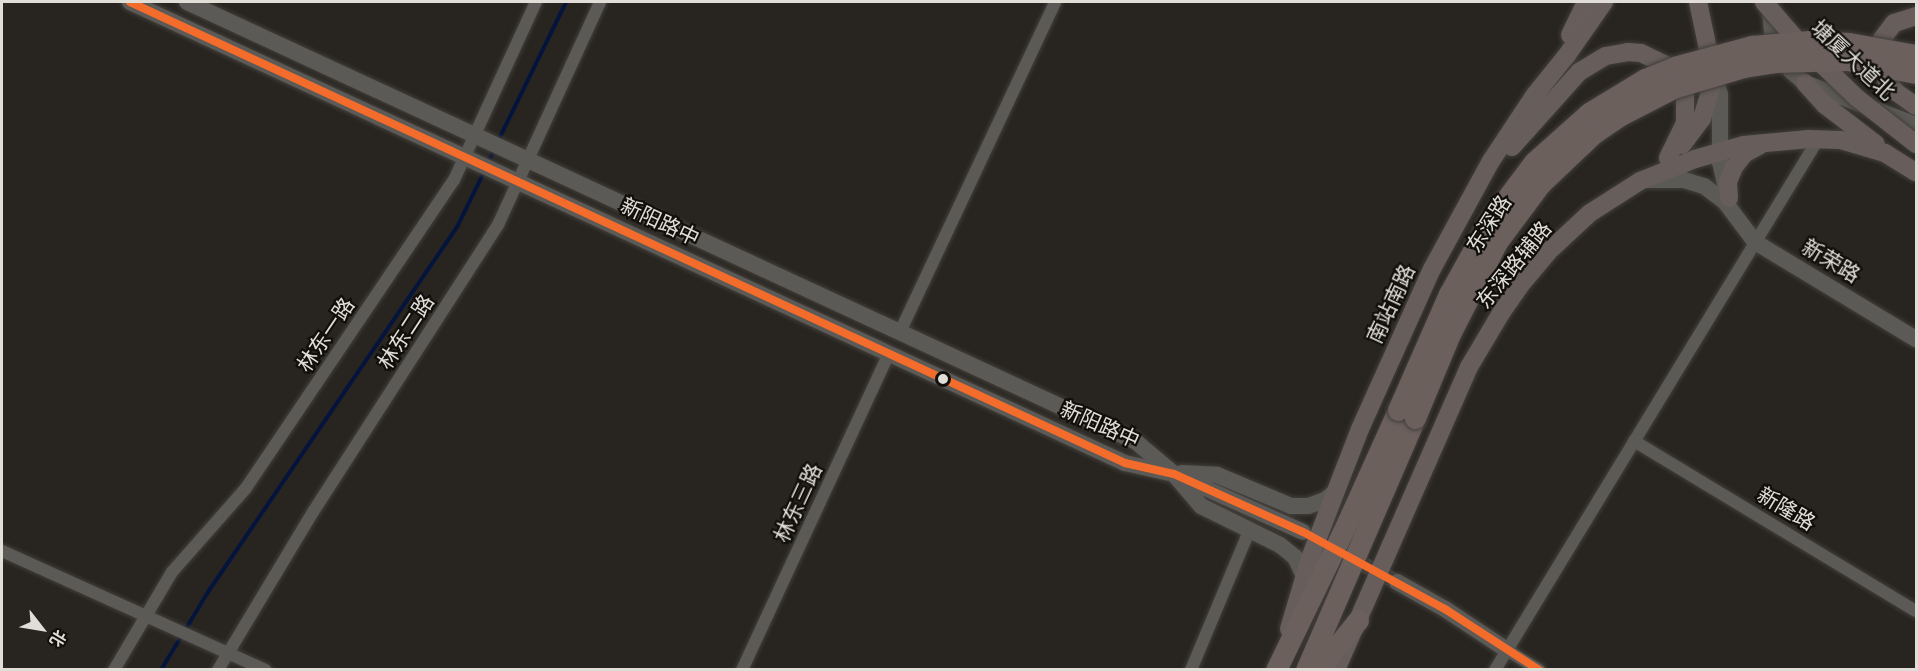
<!DOCTYPE html>
<meta charset="utf-8">
<style>
body{margin:0}
#map{position:relative;width:1918px;height:671px;overflow:hidden;background:#282520;font-family:"Roboto Serif","Noto Sans SC",serif}
div>[style]{position:absolute}
.stream>*{height:4px;margin:-2px;padding:0 2px;transform-origin:2px;border-radius:2px;background:#05143c}
.secondary-tunnel>*{height:16px;margin-top:-8px;transform-origin:0;background:repeating-linear-gradient(90deg,#44413b 0 16px,transparent 0 24px)}
.roads{filter:drop-shadow(0 0 2px #423f3b) drop-shadow(0 0 2px #423f3b)}
.street>*{height:12px;margin:-6px;padding:0 6px;transform-origin:6px;border-radius:6px;background:#5c5a56}
.secondary>*{height:16px;margin:-8px;padding:0 8px;transform-origin:8px;border-radius:8px;background:#5c5a56}
.primary>*{height:18px;margin:-9px;padding:0 9px;transform-origin:9px;border-radius:9px;background:#675e5b}
.highway>*{height:21px;margin:-10.5px;padding:0 10.5px;transform-origin:10.5px;border-radius:10.5px;background:#6c605d}
.bridges{filter:drop-shadow(0 0 2px #423f3b) drop-shadow(0 0 2px #423f3b)}
.primary-bridge>*{height:18px;margin:-9px;padding:0 9px;transform-origin:9px;border-radius:9px;background:#675e5b}
.highway-bridge>*{height:21px;margin:-10.5px;padding:0 10.5px;transform-origin:10.5px;border-radius:10.5px;background:#6c605d}
.bus-1>*{height:8px;margin:-4px;padding:0 4px;transform-origin:4px;border-radius:4px;background:#f36c2b}
.dots>*{width:16px;height:16px;translate:-50% -50%;box-sizing:border-box;border:3px solid #110f0b;border-radius:50%}
span{translate:-50% -50%;white-space:nowrap;text-align:center;line-height:1.15;-webkit-text-stroke:4.5px #110f0b;paint-order:stroke}
.street-label{font-size:21px;color:#e1ddd7}
.frame{position:absolute;inset:0;border:3px solid #e1ddd7;pointer-events:none}
.north{position:absolute;left:12px;top:599px;width:60px;height:60px;-webkit-text-stroke:4px #110f0b;paint-order:stroke;rotate:121deg;font-size:16px;font-weight:700;line-height:24px;text-align:center;color:#e1ddd7}
.north::after{content:'';display:block;margin:auto;width:21px;height:27px;background:#e1ddd7;clip-path:polygon(50% 0,100% 100%,50% 72%,0 100%)}
</style>
<div id="map">
<div class="stream">
<i style="left:498px;top:141px;width:155px;rotate:-63.9deg"></i>
<i style="left:488px;top:163px;width:17px;rotate:-65deg"></i>
<i style="left:161px;top:670px;width:91px;rotate:-58.9deg"></i>
<i style="left:208px;top:592px;width:442px;rotate:-55.7deg"></i>
<i style="left:457px;top:227px;width:64px;rotate:-63.8deg"></i>
</div>
<div class="secondary-tunnel">
<i style="left:1343px;top:554px;width:61px;rotate:27.4deg"></i>
</div>
<div class="roads">
<div class="street">
<i style="left:900px;top:332px;width:365px;rotate:-64.8deg"></i>
<i style="left:1634px;top:441px;width:329px;rotate:31.1deg"></i>
<i style="left:2px;top:551px;width:289px;rotate:24.3deg"></i>
<i style="left:1507px;top:650px;width:38px;rotate:32deg"></i>
<i style="left:114px;top:670px;width:114px;rotate:-59.4deg"></i>
<i style="left:172px;top:572px;width:112px;rotate:-48.6deg"></i>
<i style="left:246px;top:488px;width:372px;rotate:-56deg"></i>
<i style="left:454px;top:180px;width:196px;rotate:-65.3deg"></i>
<i style="left:218px;top:670px;width:184px;rotate:-59deg"></i>
<i style="left:313px;top:512px;width:341px;rotate:-57.2deg"></i>
<i style="left:498px;top:225px;width:245px;rotate:-65.4deg"></i>
<i style="left:742px;top:670px;width:349px;rotate:-65.1deg"></i>
<i style="left:1191px;top:670px;width:153px;rotate:-67.3deg"></i>
<i style="left:1495px;top:670px;width:619px;rotate:-58.67deg"></i>
</div>
<div class="secondary">
<i style="left:130px;top:2px;width:1097px;rotate:24.86deg"></i>
<i style="left:1125px;top:463px;width:50px;rotate:12.7deg"></i>
<i style="left:1174px;top:474px;width:141px;rotate:24.2deg"></i>
<i style="left:187px;top:2px;width:1045px;rotate:24.85deg"></i>
<i style="left:1135px;top:441px;width:51px;rotate:40.2deg"></i>
<i style="left:1174px;top:474px;width:42px;rotate:49.8deg"></i>
<i style="left:1201px;top:506px;width:88px;rotate:26.3deg"></i>
<i style="left:1280px;top:545px;width:19px;rotate:39deg"></i>
<i style="left:1295px;top:557px;width:21px;rotate:65deg"></i>
<i style="left:1769px;top:2px;width:40px;rotate:84.3deg"></i>
<i style="left:1773px;top:42px;width:34px;rotate:58deg"></i>
<i style="left:1791px;top:71px;width:18px;rotate:41deg"></i>
<i style="left:1805px;top:83px;width:119px;rotate:20.7deg"></i>
<i style="left:1713px;top:73px;width:22px;rotate:72deg"></i>
<i style="left:1720px;top:94px;width:68px;rotate:90deg"></i>
<i style="left:1720px;top:162px;width:35px;rotate:77deg"></i>
<i style="left:1647px;top:180px;width:37px"></i>
<i style="left:1684px;top:180px;width:21px;rotate:17deg"></i>
<i style="left:1704px;top:186px;width:26px;rotate:37deg"></i>
<i style="left:1725px;top:202px;width:50px;rotate:53.1deg"></i>
<i style="left:1755px;top:242px;width:188px;rotate:31.1deg"></i>
<i style="left:1182px;top:473px;width:35px;rotate:3deg"></i>
<i style="left:1217px;top:475px;width:80px;rotate:22.7deg"></i>
<i style="left:1291px;top:506px;width:17px"></i>
<i style="left:1308px;top:506px;width:18px;rotate:-19deg"></i>
<i style="left:1325px;top:500px;width:14px;rotate:-39deg"></i>
<i style="left:1397px;top:582px;width:55px;rotate:29.4deg"></i>
<i style="left:1445px;top:609px;width:74px;rotate:33.5deg"></i>
</div>
<div class="primary">
<i style="left:1916px;top:16px;width:23px;rotate:162deg"></i>
<i style="left:1894px;top:23px;width:20px;rotate:127deg"></i>
<i style="left:1882px;top:39px;width:10px;rotate:107deg"></i>
<i style="left:1879px;top:49px;width:31px;rotate:77deg"></i>
<i style="left:1886px;top:79px;width:16px;rotate:52deg"></i>
<i style="left:1896px;top:92px;width:24px;rotate:35deg"></i>
<i style="left:1570px;top:35px;width:37px;rotate:-64deg"></i>
<i style="left:1805px;top:83px;width:30px;rotate:48deg"></i>
<i style="left:1825px;top:105px;width:64px;rotate:37.4deg"></i>
<i style="left:1682px;top:145px;width:34px;rotate:-53deg"></i>
<i style="left:1702px;top:118px;width:34px;rotate:-73deg"></i>
<i style="left:1712px;top:86px;width:13px;rotate:-86deg"></i>
<i style="left:1713px;top:73px;width:73px;rotate:-101.9deg"></i>
<i style="left:1512px;top:147px;width:101px;rotate:-48.2deg"></i>
<i style="left:1579px;top:72px;width:31px;rotate:-31deg"></i>
<i style="left:1606px;top:56px;width:22px;rotate:-10deg"></i>
<i style="left:1628px;top:52px;width:13px;rotate:4deg"></i>
<i style="left:1641px;top:53px;width:25px;rotate:26deg"></i>
<i style="left:1664px;top:64px;width:26px;rotate:50deg"></i>
<i style="left:1681px;top:84px;width:14px;rotate:73deg"></i>
<i style="left:1685px;top:97px;width:26px;rotate:90deg"></i>
<i style="left:1685px;top:123px;width:39px;rotate:116deg"></i>
<i style="left:1729px;top:198px;width:16px;rotate:-94deg"></i>
<i style="left:1728px;top:182px;width:16px;rotate:-68deg"></i>
<i style="left:1734px;top:167px;width:16px;rotate:-52deg"></i>
<i style="left:1744px;top:154px;width:18px;rotate:-29deg"></i>
<i style="left:1289px;top:629px;width:74px;rotate:-73.5deg"></i>
<i style="left:1310px;top:558px;width:138px;rotate:-68.8deg"></i>
<i style="left:1360px;top:429px;width:175px;rotate:-65.8deg"></i>
<i style="left:1432px;top:269px;width:123px;rotate:-61.4deg"></i>
<i style="left:1491px;top:161px;width:78px;rotate:-56.5deg"></i>
<i style="left:1534px;top:96px;width:53px;rotate:-51.2deg"></i>
<i style="left:1567px;top:55px;width:65px;rotate:-55.1deg"></i>
<i style="left:1336px;top:670px;width:331px;rotate:-66.3deg"></i>
<i style="left:1469px;top:367px;width:63px;rotate:-59.3deg"></i>
<i style="left:1501px;top:313px;width:38px;rotate:-55deg"></i>
<i style="left:1523px;top:282px;width:39px;rotate:-50deg"></i>
<i style="left:1548px;top:252px;width:57px;rotate:-42.9deg"></i>
<i style="left:1590px;top:213px;width:59px;rotate:-32.6deg"></i>
<i style="left:1640px;top:181px;width:59px;rotate:-21.8deg"></i>
<i style="left:1695px;top:159px;width:51px;rotate:-15.9deg"></i>
<i style="left:1744px;top:145px;width:65px;rotate:-5.3deg"></i>
<i style="left:1809px;top:139px;width:32px;rotate:2deg"></i>
<i style="left:1841px;top:140px;width:46px;rotate:16.5deg"></i>
<i style="left:1885px;top:153px;width:36px;rotate:32deg"></i>
</div>
<div class="highway">
<i style="left:1276px;top:670px;width:163px;rotate:-64.2deg"></i>
<i style="left:1347px;top:523px;width:124px;rotate:-65.7deg"></i>
<i style="left:1306px;top:670px;width:275px;rotate:-66.6deg"></i>
<i style="left:1318px;top:670px;width:64px;rotate:-51.3deg"></i>
</div>
</div>
<div class="bridges">
<div class="primary-bridge">
<i style="left:1764px;top:2px;width:58px;rotate:49.2deg"></i>
<i style="left:1802px;top:46px;width:41px;rotate:43deg"></i>
<i style="left:1832px;top:74px;width:35px;rotate:44deg"></i>
<i style="left:1857px;top:98px;width:75px;rotate:37.9deg"></i>
</div>
<div class="highway-bridge">
<i style="left:1398px;top:410px;width:127px;rotate:-66.3deg"></i>
<i style="left:1449px;top:294px;width:82px;rotate:-60.9deg"></i>
<i style="left:1489px;top:222px;width:75px;rotate:-53.1deg"></i>
<i style="left:1534px;top:162px;width:74px;rotate:-41.7deg"></i>
<i style="left:1589px;top:113px;width:66px;rotate:-31.3deg"></i>
<i style="left:1645px;top:79px;width:31px;rotate:-22deg"></i>
<i style="left:1674px;top:67px;width:81px;rotate:-15.1deg"></i>
<i style="left:1752px;top:46px;width:58px;rotate:-4.9deg"></i>
<i style="left:1810px;top:41px;width:39px;rotate:3deg"></i>
<i style="left:1849px;top:43px;width:68px;rotate:10.2deg"></i>
<i style="left:1415px;top:418px;width:91px;rotate:-67.4deg"></i>
<i style="left:1450px;top:334px;width:103px;rotate:-62.9deg"></i>
<i style="left:1497px;top:242px;width:72px;rotate:-53.4deg"></i>
<i style="left:1540px;top:184px;width:74px;rotate:-43.4deg"></i>
<i style="left:1594px;top:133px;width:32px;rotate:-34deg"></i>
<i style="left:1621px;top:115px;width:59px;rotate:-27.4deg"></i>
<i style="left:1673px;top:88px;width:74px;rotate:-16.5deg"></i>
<i style="left:1744px;top:67px;width:31px;rotate:-9deg"></i>
<i style="left:1775px;top:62px;width:72px;rotate:-1.6deg"></i>
<i style="left:1847px;top:60px;width:70px;rotate:10.7deg"></i>
</div>
</div>
<div class="bus-1">
<i style="left:130px;top:2px;width:1097px;rotate:24.86deg"></i>
<i style="left:1125px;top:463px;width:50px;rotate:12.7deg"></i>
<i style="left:1174px;top:474px;width:141px;rotate:24.2deg"></i>
<i style="left:1303px;top:532px;width:162px;rotate:28.5deg"></i>
<i style="left:1445px;top:609px;width:112px;rotate:33deg"></i>
</div>
<div class="dots">
<i style="left:943px;top:379px;background:#e1ddd7"></i>
</div>
<div class="street-label">
<span style="left:1853px;top:60px;rotate:43deg">塘厦大道北</span>
<span style="left:660px;top:222px;rotate:25deg">新阳路中</span>
<span style="left:1489px;top:224px;rotate:-57deg">东深路</span>
<span style="left:1831px;top:261px;rotate:31deg">新荣路</span>
<span style="left:1514px;top:265px;rotate:-51deg">东深路辅路</span>
<span style="left:1391px;top:304px;rotate:-65deg">南站南路</span>
<span style="left:406px;top:332px;rotate:-57deg">林东二路</span>
<span style="left:326px;top:335px;rotate:-56deg">林东一路</span>
<span style="left:1100px;top:425px;rotate:24deg">新阳路中</span>
<span style="left:798px;top:503px;rotate:-65deg">林东三路</span>
<span style="left:1786px;top:509px;rotate:31deg">新隆路</span>
</div>
<div class="frame"></div>
<div class="north">北</div>
</div>
